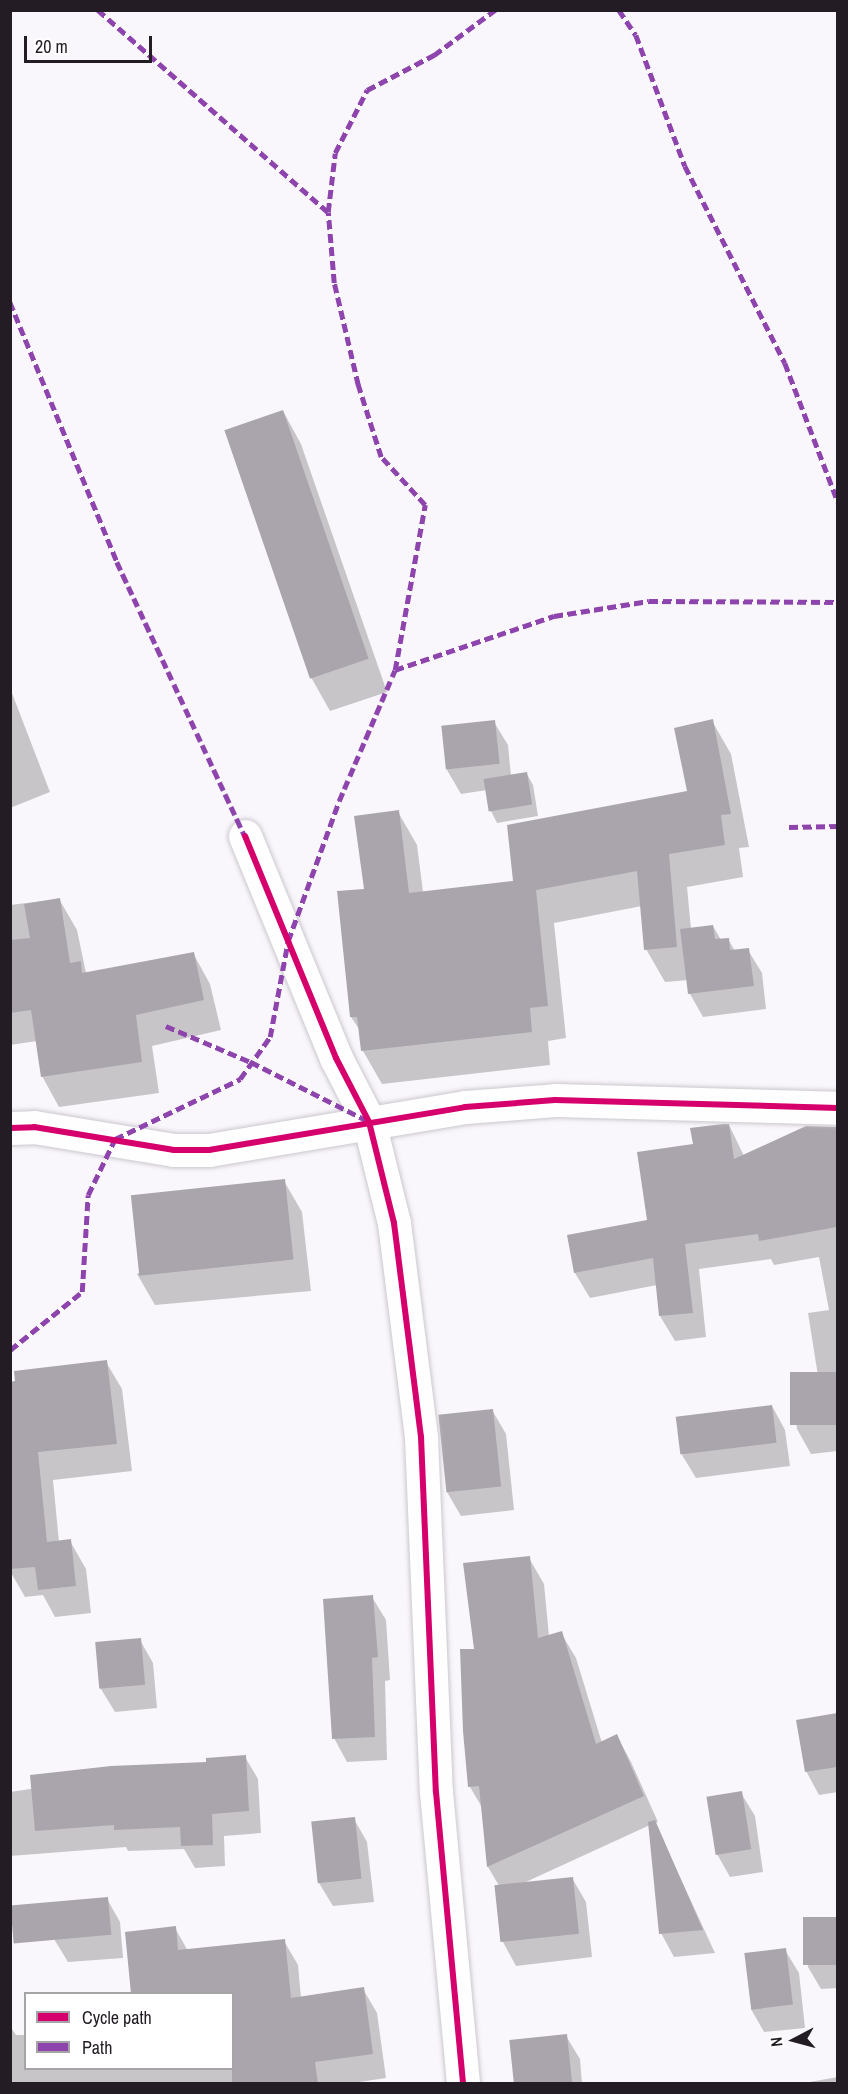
<!DOCTYPE html>
<style>
body{margin:0}
#map{position:relative;width:848px;height:2094px;overflow:hidden;background:#faf7fc;font-family:"Archivo Narrow",sans-serif}
div>[style]{position:absolute}
.shadow>*{inset:0;background:#0003}
.building>*{inset:0;background:#aaa5ac;transform-origin:0 0}
.roads{filter:drop-shadow(0 0 2px #cbc7ce) drop-shadow(0 0 2px #cbc7ce)}
.minor>*{height:33px;margin:-16.5px;padding:0 16.5px;transform-origin:16.5px;border-radius:16.5px;background:#fefeff}
.quiet>*{height:4.5px;margin-top:-2.25px;transform-origin:0;background:repeating-linear-gradient(90deg,#8e44ad 0 9px,transparent 0 13.5px)}
.cycleway>*{height:6px;margin:-3px;padding:0 3px;transform-origin:3px;border-radius:3px;background:#d6006c}
span{translate:-50% -50%;white-space:nowrap;text-align:center;line-height:1.15;-webkit-text-stroke:6px #fff;paint-order:stroke}
.frame{position:absolute;inset:0;border:12px solid #231c25;pointer-events:none}
.legend{position:absolute;left:24px;top:1992px;width:210px;height:78px;box-sizing:border-box;background:#fff;border:2px solid #a7a4a8;margin:0;padding:8px 10px;list-style:none;font-size:18px;color:#231c25}
.legend li{display:flex;align-items:center;gap:12px;height:30px}
.legend b{width:30px;border:2px solid #a7a4a8}
.north{position:absolute;left:764px;top:2010px;width:60px;height:60px;-webkit-text-stroke:4px #fff;paint-order:stroke;rotate:264deg;font-size:16px;font-weight:700;line-height:24px;text-align:center;color:#231c25}
.north::after{content:'';display:block;margin:auto;width:21px;height:27px;background:#231c25;clip-path:polygon(50% 0,100% 100%,50% 72%,0 100%)}
.scale{position:absolute;left:24px;top:36px;width:128px;height:27px;box-sizing:border-box;border:3px solid #231c25;border-top:0;padding-left:8px;font-size:18px;line-height:21px;white-space:nowrap;color:#231c25;-webkit-text-stroke:4px #fff;paint-order:stroke}
</style>
<div id="map">
<div class="shadow">
<i style="clip-path:polygon(283px 411px,301px 444px,387px 692px,330px 711px,312px 679px,227px 432px)"></i>
<i style="clip-path:polygon(10px 688px,50px 792px,10px 808px)"></i>
<i style="clip-path:polygon(712px 721px,731px 754px,749px 847px,739px 848px,743px 877px,687px 887px,691px 929px,713px 926px,721px 940px,728px 939px,735px 951px,748px 950px,762px 973px,766px 1009px,703px 1017px,690px 994px,688px 980px,665px 982px,646px 949px,642px 906px,554px 923px,566px 1038px,548px 1041px,550px 1065px,382px 1084px,363px 1051px,361px 1032px,351px 1017px,365px 890px,398px 812px,417px 845px,423px 892px,515px 882px,689px 792px)"></i>
<i style="clip-path:polygon(494px 722px,508px 745px,511px 776px,527px 774px,533px 785px,538px 816px,497px 823px,491px 811px,487px 790px,461px 794px,447px 770px)"></i>
<i style="clip-path:polygon(59px 899px,77px 930px,86px 973px,193px 953px,210px 984px,221px 1030px,152px 1046px,159px 1093px,59px 1107px,42px 1076px,37px 1041px,10px 1045px,10px 905px)"></i>
<i style="clip-path:polygon(729px 1125px,744px 1156px,806px 1127px,838px 1127px,838px 1451px,811px 1454px,797px 1429px,792px 1379px,818px 1376px,808px 1313px,829px 1310px,819px 1257px,774px 1265px,771px 1259px,699px 1269px,706px 1337px,675px 1341px,660px 1316px,657px 1285px,590px 1298px,575px 1273px,569px 1236px,648px 1221px,694px 1145px)"></i>
<i style="clip-path:polygon(284px 1181px,302px 1212px,311px 1291px,155px 1305px,137px 1274px)"></i>
<i style="clip-path:polygon(106px 1362px,122px 1389px,132px 1471px,53px 1480px,59px 1542px,70px 1541px,86px 1569px,91px 1613px,55px 1617px,43px 1595px,25px 1597px,10px 1571px,10px 1383px)"></i>
<i style="clip-path:polygon(772px 1406px,785px 1430px,790px 1466px,696px 1478px,682px 1455px)"></i>
<i style="clip-path:polygon(492px 1410px,506px 1434px,514px 1510px,461px 1516px,447px 1492px)"></i>
<i style="clip-path:polygon(529px 1558px,544px 1584px,549px 1636px,561px 1633px,576px 1658px,602px 1743px,617px 1736px,631px 1762px,658px 1822px,655px 1823px,715px 1953px,674px 1957px,661px 1933px,650px 1825px,517px 1886px,572px 1878px,586px 1902px,592px 1957px,516px 1966px,503px 1942px,501px 1889px,488px 1867px,483px 1809px,470px 1787px,475px 1650px)"></i>
<i style="clip-path:polygon(372px 1597px,386px 1620px,390px 1680px,385px 1681px,387px 1760px,347px 1762px,334px 1738px)"></i>
<i style="clip-path:polygon(140px 1640px,153px 1663px,157px 1708px,115px 1712px,101px 1689px,97px 1644px)"></i>
<i style="clip-path:polygon(838px 1715px,838px 1792px,819px 1795px,806px 1771px,798px 1721px)"></i>
<i style="clip-path:polygon(245px 1757px,258px 1779px,261px 1833px,224px 1836px,225px 1866px,195px 1868px,184px 1849px,128px 1851px,126px 1847px,10px 1856px,10px 1792px)"></i>
<i style="clip-path:polygon(741px 1793px,755px 1816px,763px 1872px,730px 1877px,717px 1854px)"></i>
<i style="clip-path:polygon(354px 1819px,367px 1842px,374px 1902px,333px 1906px,319px 1883px)"></i>
<i style="clip-path:polygon(107px 1899px,120px 1922px,123px 1958px,68px 1962px,54px 1939px)"></i>
<i style="clip-path:polygon(838px 1919px,838px 1988px,821px 1989px,808px 1967px,805px 1921px)"></i>
<i style="clip-path:polygon(175px 1928px,188px 1951px,284px 1941px,298px 1965px,301px 1998px,363px 1989px,377px 2013px,386px 2078px,346px 2084px,10px 2084px,10px 2026px,16px 2035px,26px 2035px,26px 2068px,232px 2068px,232px 1994px,133px 1994px)"></i>
<i style="clip-path:polygon(785px 1950px,799px 1973px,805px 2028px,764px 2032px,751px 2009px)"></i>
<i style="clip-path:polygon(566px 2036px,580px 2059px,582px 2084px,515px 2084px)"></i>
<i style="clip-path:polygon(838px 2077px,838px 2084px,798px 2084px)"></i>
</div>
<div class="building">
<i style="left:283px;top:410px;width:263px;height:62px;rotate:71deg"></i>
<i style="clip-path:polygon(713px 719px,731px 814px,721px 815px,725px 845px,669px 854px,677px 947px,644px 950px,637px 871px,536px 890px,548px 1006px,530px 1008px,532px 1032px,361px 1051px,357px 1017px,350px 1017px,337px 891px,364px 889px,354px 816px,399px 810px,409px 893px,513px 881px,507px 825px,687px 791px,674px 728px)"></i>
<i style="left:495px;top:720px;width:44px;height:54px;rotate:84deg"></i>
<i style="left:527px;top:772px;width:33px;height:44px;rotate:81deg"></i>
<i style="clip-path:polygon(60px 898px,70px 963px,81px 961px,82px 973px,194px 952px,204px 1000px,136px 1015px,142px 1062px,41px 1077px,31px 1010px,10px 1013px,10px 940px,30px 938px,24px 904px)"></i>
<i style="clip-path:polygon(713px 925px,715px 939px,729px 938px,730px 950px,749px 948px,754px 986px,688px 994px,680px 929px)"></i>
<i style="clip-path:polygon(723px 1124px,729px 1124px,734px 1159px,806px 1126px,837px 1127px,837px 1227px,759px 1241px,758px 1234px,685px 1244px,693px 1313px,659px 1316px,653px 1258px,574px 1273px,567px 1235px,647px 1220px,637px 1152px,693px 1144px,690px 1128px)"></i>
<i style="left:285px;top:1179px;width:81px;height:155px;rotate:84deg"></i>
<i style="clip-path:polygon(107px 1360px,117px 1444px,38px 1452px,47px 1542px,71px 1539px,76px 1586px,38px 1590px,35px 1567px,10px 1569px,10px 1382px,15px 1381px,14px 1371px)"></i>
<i style="left:837px;top:1372px;width:53px;height:47px;rotate:90deg"></i>
<i style="left:772px;top:1405px;width:38px;height:97px;rotate:83deg"></i>
<i style="left:493px;top:1409px;width:78px;height:55px;rotate:84deg"></i>
<i style="clip-path:polygon(530px 1556px,538px 1638px,562px 1631px,596px 1744px,617px 1734px,644px 1796px,487px 1867px,479px 1786px,468px 1787px,463px 1731px,460px 1649px,474px 1649px,463px 1563px)"></i>
<i style="clip-path:polygon(373px 1595px,378px 1657px,372px 1658px,375px 1737px,332px 1739px,323px 1599px)"></i>
<i style="left:141px;top:1638px;width:47px;height:46px;rotate:85deg"></i>
<i style="clip-path:polygon(837px 1713px,837px 1767px,805px 1772px,796px 1720px)"></i>
<i style="clip-path:polygon(246px 1755px,249px 1811px,212px 1814px,213px 1845px,181px 1846px,180px 1827px,114px 1830px,114px 1825px,35px 1831px,30px 1775px,111px 1766px,206px 1762px,206px 1758px)"></i>
<i style="left:742px;top:1791px;width:59px;height:36px;rotate:81deg"></i>
<i style="left:355px;top:1817px;width:62px;height:44px;rotate:84deg"></i>
<i style="clip-path:polygon(655px 1820px,703px 1930px,659px 1934px,648px 1822px)"></i>
<i style="left:573px;top:1877px;width:57px;height:79px;rotate:84deg"></i>
<i style="left:108px;top:1897px;width:38px;height:98px;rotate:85deg"></i>
<i style="left:837px;top:1917px;width:48px;height:34px;rotate:90deg"></i>
<i style="clip-path:polygon(176px 1926px,178px 1950px,285px 1939px,291px 1998px,364px 1987px,373px 2054px,315px 2062px,318px 2084px,232px 2084px,232px 1994px,131px 1994px,125px 1932px)"></i>
<i style="left:786px;top:1948px;width:57px;height:42px;rotate:83deg"></i>
<i style="left:567px;top:2034px;width:50px;height:58px;rotate:84deg"></i>
</div>
<div class="roads">
<div class="minor">
<i style="left:245px;top:836px;width:240px;rotate:67.7deg"></i>
<i style="left:336px;top:1058px;width:72px;rotate:62.7deg"></i>
<i style="left:369px;top:1122px;width:104px;rotate:76.1deg"></i>
<i style="left:394px;top:1223px;width:216px;rotate:82.8deg"></i>
<i style="left:421px;top:1437px;width:355px;rotate:87.6deg"></i>
<i style="left:436px;top:1792px;width:293px;rotate:84.7deg"></i>
<i style="left:10px;top:1128px;width:24px;rotate:-2deg"></i>
<i style="left:34px;top:1127px;width:142px;rotate:9.3deg"></i>
<i style="left:174px;top:1150px;width:35px"></i>
<i style="left:209px;top:1150px;width:260px;rotate:-9.5deg"></i>
<i style="left:465px;top:1107px;width:90px;rotate:-4.4deg"></i>
<i style="left:555px;top:1100px;width:283px;rotate:1.6deg"></i>
</div>
</div>
<div class="quiet">
<i style="left:98px;top:10px;width:306px;rotate:41.3deg"></i>
<i style="left:619px;top:10px;width:30px;rotate:56deg"></i>
<i style="left:636px;top:35px;width:140px;rotate:69.5deg"></i>
<i style="left:685px;top:166px;width:221px;rotate:63.1deg"></i>
<i style="left:785px;top:363px;width:149px;rotate:69.1deg"></i>
<i style="left:10px;top:302px;width:281px;rotate:67.6deg"></i>
<i style="left:117px;top:562px;width:302px;rotate:65deg"></i>
<i style="left:395px;top:670px;width:168px;rotate:-18.8deg"></i>
<i style="left:554px;top:616px;width:96px;rotate:-9deg"></i>
<i style="left:649px;top:601px;width:189px;rotate:0.3deg"></i>
<i style="left:789px;top:827px;width:49px;rotate:-1.2deg"></i>
<i style="left:166px;top:1026px;width:92px;rotate:23deg"></i>
<i style="left:251px;top:1062px;width:129px;rotate:26.8deg"></i>
<i style="left:10px;top:1350px;width:92px;rotate:-38.9deg"></i>
<i style="left:82px;top:1292px;width:97px;rotate:-86.5deg"></i>
<i style="left:88px;top:1195px;width:62px;rotate:-64.3deg"></i>
<i style="left:115px;top:1139px;width:139px;rotate:-25.6deg"></i>
<i style="left:240px;top:1079px;width:52px;rotate:-54.5deg"></i>
<i style="left:270px;top:1037px;width:98px;rotate:-79.4deg"></i>
<i style="left:288px;top:941px;width:149px;rotate:-70deg"></i>
<i style="left:339px;top:801px;width:142px;rotate:-66.9deg"></i>
<i style="left:395px;top:670px;width:168px;rotate:-79.7deg"></i>
<i style="left:425px;top:505px;width:65px;rotate:-132.5deg"></i>
<i style="left:381px;top:457px;width:76px;rotate:-107.7deg"></i>
<i style="left:358px;top:385px;width:105px;rotate:-103.2deg"></i>
<i style="left:334px;top:283px;width:71px;rotate:-94.8deg"></i>
<i style="left:328px;top:212px;width:59px;rotate:-83.2deg"></i>
<i style="left:335px;top:153px;width:71px;rotate:-63.1deg"></i>
<i style="left:367px;top:90px;width:76px;rotate:-27.6deg"></i>
<i style="left:434px;top:55px;width:76px;rotate:-36.4deg"></i>
</div>
<div class="cycleway">
<i style="left:245px;top:836px;width:240px;rotate:67.7deg"></i>
<i style="left:336px;top:1058px;width:72px;rotate:62.7deg"></i>
<i style="left:369px;top:1122px;width:104px;rotate:76.1deg"></i>
<i style="left:394px;top:1223px;width:216px;rotate:82.8deg"></i>
<i style="left:421px;top:1437px;width:355px;rotate:87.6deg"></i>
<i style="left:436px;top:1792px;width:293px;rotate:84.7deg"></i>
<i style="left:10px;top:1128px;width:24px;rotate:-2deg"></i>
<i style="left:34px;top:1127px;width:142px;rotate:9.3deg"></i>
<i style="left:174px;top:1150px;width:35px"></i>
<i style="left:209px;top:1150px;width:260px;rotate:-9.5deg"></i>
<i style="left:465px;top:1107px;width:90px;rotate:-4.4deg"></i>
<i style="left:555px;top:1100px;width:283px;rotate:1.6deg"></i>
</div>
<div class="frame"></div>
<ul class="legend">
<li><b style="height:8px;background:#d6006c"></b>Cycle path</li>
<li><b style="height:8px;background:#8e44ad"></b>Path</li>
</ul>
<div class="north">N</div>
<div class="scale">20 m</div>
</div>
